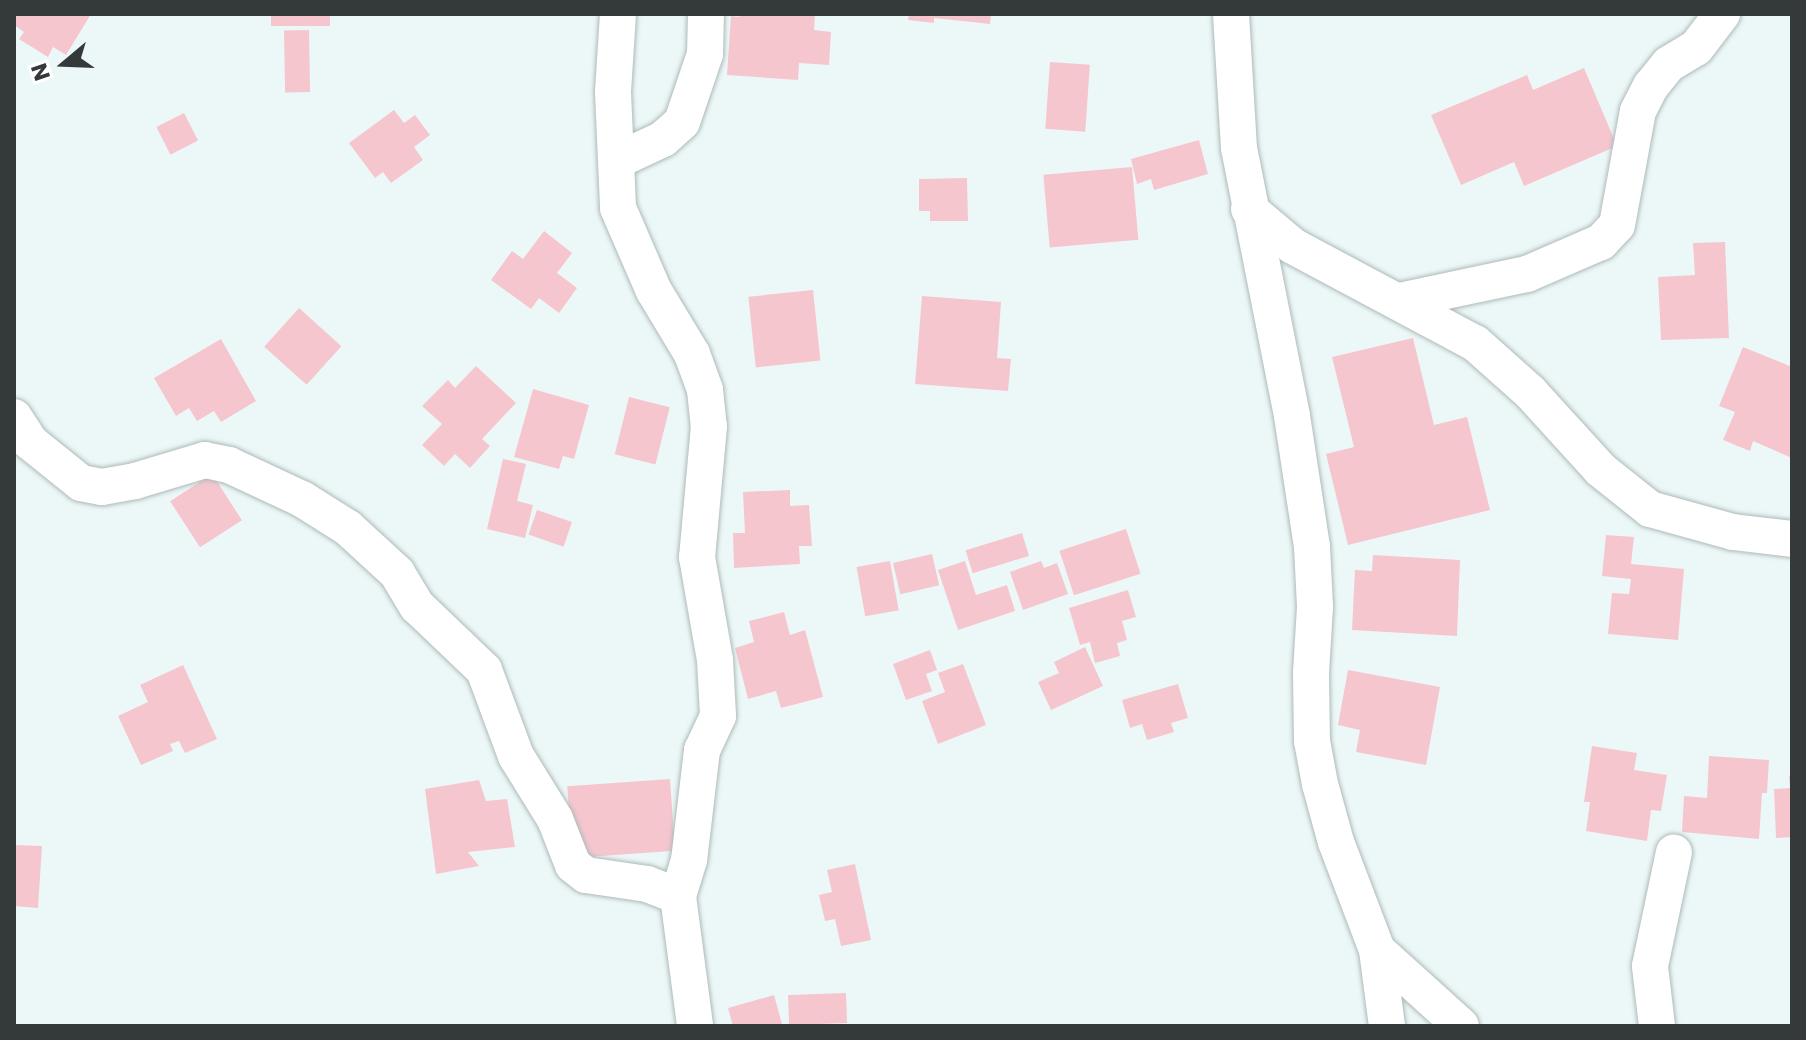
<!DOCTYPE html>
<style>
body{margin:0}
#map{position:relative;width:1806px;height:1040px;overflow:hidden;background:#ecf8f7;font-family:Poppins,sans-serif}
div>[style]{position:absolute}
.building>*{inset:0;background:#f6c6cf;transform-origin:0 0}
.roads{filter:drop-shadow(0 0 2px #aebab9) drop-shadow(0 0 2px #aebab9)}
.street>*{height:36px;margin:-18px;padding:0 18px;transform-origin:18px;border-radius:18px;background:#fff}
span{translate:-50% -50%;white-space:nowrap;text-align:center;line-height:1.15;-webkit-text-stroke:6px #fff;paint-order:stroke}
.frame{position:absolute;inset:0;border:16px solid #343939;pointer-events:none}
.north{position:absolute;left:24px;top:24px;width:80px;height:80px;-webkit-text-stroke:6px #fff;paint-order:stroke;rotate:251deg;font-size:22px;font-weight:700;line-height:32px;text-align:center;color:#343939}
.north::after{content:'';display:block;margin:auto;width:28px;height:36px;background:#343939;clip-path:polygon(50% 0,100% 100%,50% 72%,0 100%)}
</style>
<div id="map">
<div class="building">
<i style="clip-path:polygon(16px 14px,91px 14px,66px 55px,53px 47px,48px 57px,19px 39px,24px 32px,14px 25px)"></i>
<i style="left:271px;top:14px;width:59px;height:12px"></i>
<i style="clip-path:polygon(740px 14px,815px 14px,814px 30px,831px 32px,829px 65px,799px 63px,798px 80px,727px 75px,731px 16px,739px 17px)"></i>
<i style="clip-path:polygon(909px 14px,991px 14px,990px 24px,934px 18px,934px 23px,908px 20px)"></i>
<i style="left:309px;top:30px;width:62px;height:25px;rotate:89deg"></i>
<i style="left:1050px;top:62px;width:40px;height:67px;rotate:4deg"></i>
<i style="clip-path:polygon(1584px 68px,1617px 146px,1524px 186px,1514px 162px,1461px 185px,1431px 115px,1527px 75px,1533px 90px)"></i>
<i style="clip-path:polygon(394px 110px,404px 123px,415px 115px,430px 135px,414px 147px,423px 160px,391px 183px,383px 172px,375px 178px,349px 143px)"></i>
<i style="left:184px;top:113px;width:31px;height:31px;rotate:63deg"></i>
<i style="clip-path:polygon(1199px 140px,1208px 174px,1154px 190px,1151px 179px,1137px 184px,1131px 159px)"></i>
<i style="left:1132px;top:167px;width:73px;height:89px;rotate:85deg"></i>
<i style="clip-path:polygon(967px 178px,968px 221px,930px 221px,930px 211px,919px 211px,919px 179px)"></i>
<i style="clip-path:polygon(544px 231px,572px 253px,557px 273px,577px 288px,559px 313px,539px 298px,531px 309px,491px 280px,512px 251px,523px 259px)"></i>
<i style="clip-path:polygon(1725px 242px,1729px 338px,1661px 340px,1658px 277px,1695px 275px,1693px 243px)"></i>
<i style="left:813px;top:290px;width:71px;height:65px;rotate:84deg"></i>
<i style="clip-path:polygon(922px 296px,1001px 302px,997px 358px,1011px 359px,1008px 391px,915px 384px)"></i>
<i style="left:299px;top:308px;width:57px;height:52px;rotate:42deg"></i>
<i style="clip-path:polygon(1413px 338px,1434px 425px,1467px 417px,1490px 510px,1348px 545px,1326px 454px,1354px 447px,1332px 357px)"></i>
<i style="clip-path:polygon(221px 339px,256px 401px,221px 422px,214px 411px,197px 421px,189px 408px,176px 416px,154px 378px)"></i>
<i style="clip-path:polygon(1743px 347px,1792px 367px,1792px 458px,1753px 441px,1750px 451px,1723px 440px,1735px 412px,1719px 406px)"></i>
<i style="clip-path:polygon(476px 366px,516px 403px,482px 439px,490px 446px,470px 468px,455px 454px,444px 466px,422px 445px,442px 424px,422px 406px,448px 380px,455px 388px)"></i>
<i style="clip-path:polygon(533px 389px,589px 405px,574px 459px,563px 456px,559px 469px,514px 457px)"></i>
<i style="left:629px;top:397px;width:42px;height:59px;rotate:14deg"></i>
<i style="clip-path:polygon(503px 459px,526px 464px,517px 501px,533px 505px,525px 538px,487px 529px)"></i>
<i style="left:212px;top:474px;width:55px;height:50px;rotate:57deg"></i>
<i style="clip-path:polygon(790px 490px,790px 506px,809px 505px,812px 546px,799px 546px,800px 564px,734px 568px,733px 533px,745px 533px,743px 492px)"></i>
<i style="left:537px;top:510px;width:37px;height:26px;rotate:19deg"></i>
<i style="left:1126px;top:529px;width:47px;height:70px;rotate:72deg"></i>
<i style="left:1022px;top:533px;width:24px;height:59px;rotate:73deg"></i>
<i style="clip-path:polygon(1606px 535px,1634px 537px,1631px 564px,1684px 569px,1678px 640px,1608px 634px,1612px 593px,1629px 594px,1631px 579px,1602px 576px)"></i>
<i style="left:932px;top:554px;width:32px;height:40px;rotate:77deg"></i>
<i style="clip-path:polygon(1373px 555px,1460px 560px,1457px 636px,1352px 630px,1355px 570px,1372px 571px)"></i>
<i style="left:890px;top:561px;width:50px;height:34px;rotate:80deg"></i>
<i style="clip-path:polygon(965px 561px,976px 595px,1007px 585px,1015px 611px,958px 630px,938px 570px)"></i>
<i style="clip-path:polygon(1041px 561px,1044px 568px,1057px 563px,1068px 594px,1023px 610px,1010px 572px)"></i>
<i style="clip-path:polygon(1128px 590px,1136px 617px,1122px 621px,1127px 640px,1117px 643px,1120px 656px,1095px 663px,1090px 642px,1080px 645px,1069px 608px)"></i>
<i style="clip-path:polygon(784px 612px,790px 635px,805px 630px,823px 697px,781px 708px,776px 691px,748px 699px,735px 648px,754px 642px,749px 621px)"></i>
<i style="clip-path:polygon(1085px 647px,1103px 686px,1051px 710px,1038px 682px,1059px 673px,1054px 662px)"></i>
<i style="clip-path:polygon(930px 650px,937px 670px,926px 674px,932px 691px,906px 700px,893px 664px)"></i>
<i style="clip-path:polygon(963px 664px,986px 725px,938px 744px,922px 701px,945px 692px,938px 673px)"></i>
<i style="clip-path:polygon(183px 665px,217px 739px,185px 753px,179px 741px,170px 744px,173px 751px,141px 765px,118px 716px,148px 702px,140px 685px)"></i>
<i style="clip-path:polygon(1348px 670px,1440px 687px,1426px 765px,1356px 752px,1360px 730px,1338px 725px)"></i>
<i style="clip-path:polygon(1178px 684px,1188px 718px,1171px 723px,1174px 732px,1147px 740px,1142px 724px,1130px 728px,1122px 700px)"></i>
<i style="clip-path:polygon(1592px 746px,1637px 753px,1634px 770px,1667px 775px,1661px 811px,1651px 810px,1647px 841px,1586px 831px,1590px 802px,1584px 802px)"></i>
<i style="clip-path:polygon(1709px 756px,1769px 760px,1767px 793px,1762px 793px,1759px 839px,1682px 832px,1684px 796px,1707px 798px)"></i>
<i style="clip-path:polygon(1789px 776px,1792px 776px,1792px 837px,1776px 838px,1774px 789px,1790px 788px)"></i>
<i style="left:670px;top:779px;width:72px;height:103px;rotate:86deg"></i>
<i style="clip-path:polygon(479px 780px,486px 801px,507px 799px,515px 847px,468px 852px,479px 866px,436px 874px,425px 789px)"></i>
<i style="clip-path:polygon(14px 845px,42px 846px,38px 908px,14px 906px)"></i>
<i style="clip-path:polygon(855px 864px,871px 940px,841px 946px,835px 919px,825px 921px,819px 895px,832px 892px,827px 870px)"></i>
<i style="left:846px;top:993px;width:30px;height:58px;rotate:88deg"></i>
<i style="clip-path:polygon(774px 995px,782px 1024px,733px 1026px,728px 1008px)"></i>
</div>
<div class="roads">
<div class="street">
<i style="left:618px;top:14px;width:78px;rotate:93.7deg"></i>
<i style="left:613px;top:92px;width:116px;rotate:87.5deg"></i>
<i style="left:618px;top:208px;width:90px;rotate:66.6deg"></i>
<i style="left:654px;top:291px;width:74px;rotate:58.9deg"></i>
<i style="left:692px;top:354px;width:38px;rotate:70deg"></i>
<i style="left:705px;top:390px;width:36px;rotate:84deg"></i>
<i style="left:709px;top:426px;width:132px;rotate:95.2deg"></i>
<i style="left:697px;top:557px;width:105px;rotate:80.1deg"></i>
<i style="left:715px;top:660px;width:56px;rotate:86.9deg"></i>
<i style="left:718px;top:716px;width:38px;rotate:115deg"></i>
<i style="left:702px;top:750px;width:111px;rotate:96.7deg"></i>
<i style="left:689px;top:860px;width:38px;rotate:107deg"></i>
<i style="left:678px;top:896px;width:131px;rotate:82.5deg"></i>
<i style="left:1231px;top:14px;width:134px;rotate:86.6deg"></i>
<i style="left:1239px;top:148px;width:273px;rotate:78.8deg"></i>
<i style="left:1292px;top:416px;width:133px;rotate:81.3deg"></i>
<i style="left:1312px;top:547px;width:60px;rotate:87.1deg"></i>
<i style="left:1315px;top:607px;width:66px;rotate:93.5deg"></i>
<i style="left:1311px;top:673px;width:68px;rotate:89.2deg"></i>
<i style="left:1312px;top:741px;width:44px;rotate:79.5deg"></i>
<i style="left:1320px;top:784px;width:60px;rotate:74.6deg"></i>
<i style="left:1336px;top:842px;width:116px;rotate:69.2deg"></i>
<i style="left:1377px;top:950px;width:77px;rotate:82.5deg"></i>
<i style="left:616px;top:161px;width:52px;rotate:-25.1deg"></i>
<i style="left:663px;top:139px;width:25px;rotate:-42deg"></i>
<i style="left:682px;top:122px;width:72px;rotate:-71.3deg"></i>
<i style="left:705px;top:54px;width:40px;rotate:-88.6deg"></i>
<i style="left:1249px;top:209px;width:57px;rotate:40.1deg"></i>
<i style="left:1293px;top:246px;width:206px;rotate:28.1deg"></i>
<i style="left:1475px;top:343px;width:74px;rotate:41.7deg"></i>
<i style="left:1530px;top:392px;width:105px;rotate:47.7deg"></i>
<i style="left:1601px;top:470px;width:63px;rotate:38.5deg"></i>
<i style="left:1650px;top:509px;width:86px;rotate:15.5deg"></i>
<i style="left:1733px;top:532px;width:59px;rotate:6.8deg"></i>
<i style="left:1399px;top:301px;width:131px;rotate:-11.9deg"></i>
<i style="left:1527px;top:274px;width:81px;rotate:-23.4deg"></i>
<i style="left:1601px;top:242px;width:23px;rotate:-47deg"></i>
<i style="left:1617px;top:225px;width:116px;rotate:-79.6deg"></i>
<i style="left:1638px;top:111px;width:28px;rotate:-63deg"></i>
<i style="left:1651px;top:86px;width:28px;rotate:-51deg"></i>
<i style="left:1669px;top:64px;width:31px;rotate:-31deg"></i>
<i style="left:1696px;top:48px;width:43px;rotate:-52.6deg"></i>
<i style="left:14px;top:417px;width:30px;rotate:57deg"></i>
<i style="left:30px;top:442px;width:65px;rotate:38.8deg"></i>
<i style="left:81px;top:483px;width:21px;rotate:11deg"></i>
<i style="left:102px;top:487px;width:34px;rotate:-10deg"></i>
<i style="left:135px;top:481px;width:73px;rotate:-16.7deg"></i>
<i style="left:205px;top:460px;width:25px;rotate:12deg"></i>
<i style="left:229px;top:465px;width:81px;rotate:25deg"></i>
<i style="left:302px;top:499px;width:54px;rotate:32.2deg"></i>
<i style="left:348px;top:528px;width:67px;rotate:42.6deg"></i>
<i style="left:397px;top:573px;width:39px;rotate:59deg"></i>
<i style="left:417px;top:606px;width:93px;rotate:43.7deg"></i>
<i style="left:484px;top:670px;width:92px;rotate:69.6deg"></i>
<i style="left:516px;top:756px;width:74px;rotate:58.2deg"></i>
<i style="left:555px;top:819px;width:49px;rotate:68.6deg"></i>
<i style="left:573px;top:865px;width:16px;rotate:38deg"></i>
<i style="left:586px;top:875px;width:62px;rotate:8.4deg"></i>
<i style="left:647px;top:884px;width:33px;rotate:21deg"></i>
<i style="left:1377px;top:950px;width:113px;rotate:42.1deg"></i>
<i style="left:1657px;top:1026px;width:60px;rotate:-96.7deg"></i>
<i style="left:1650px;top:966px;width:116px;rotate:-78.1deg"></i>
</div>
</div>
<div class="frame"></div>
<div class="north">N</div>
</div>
